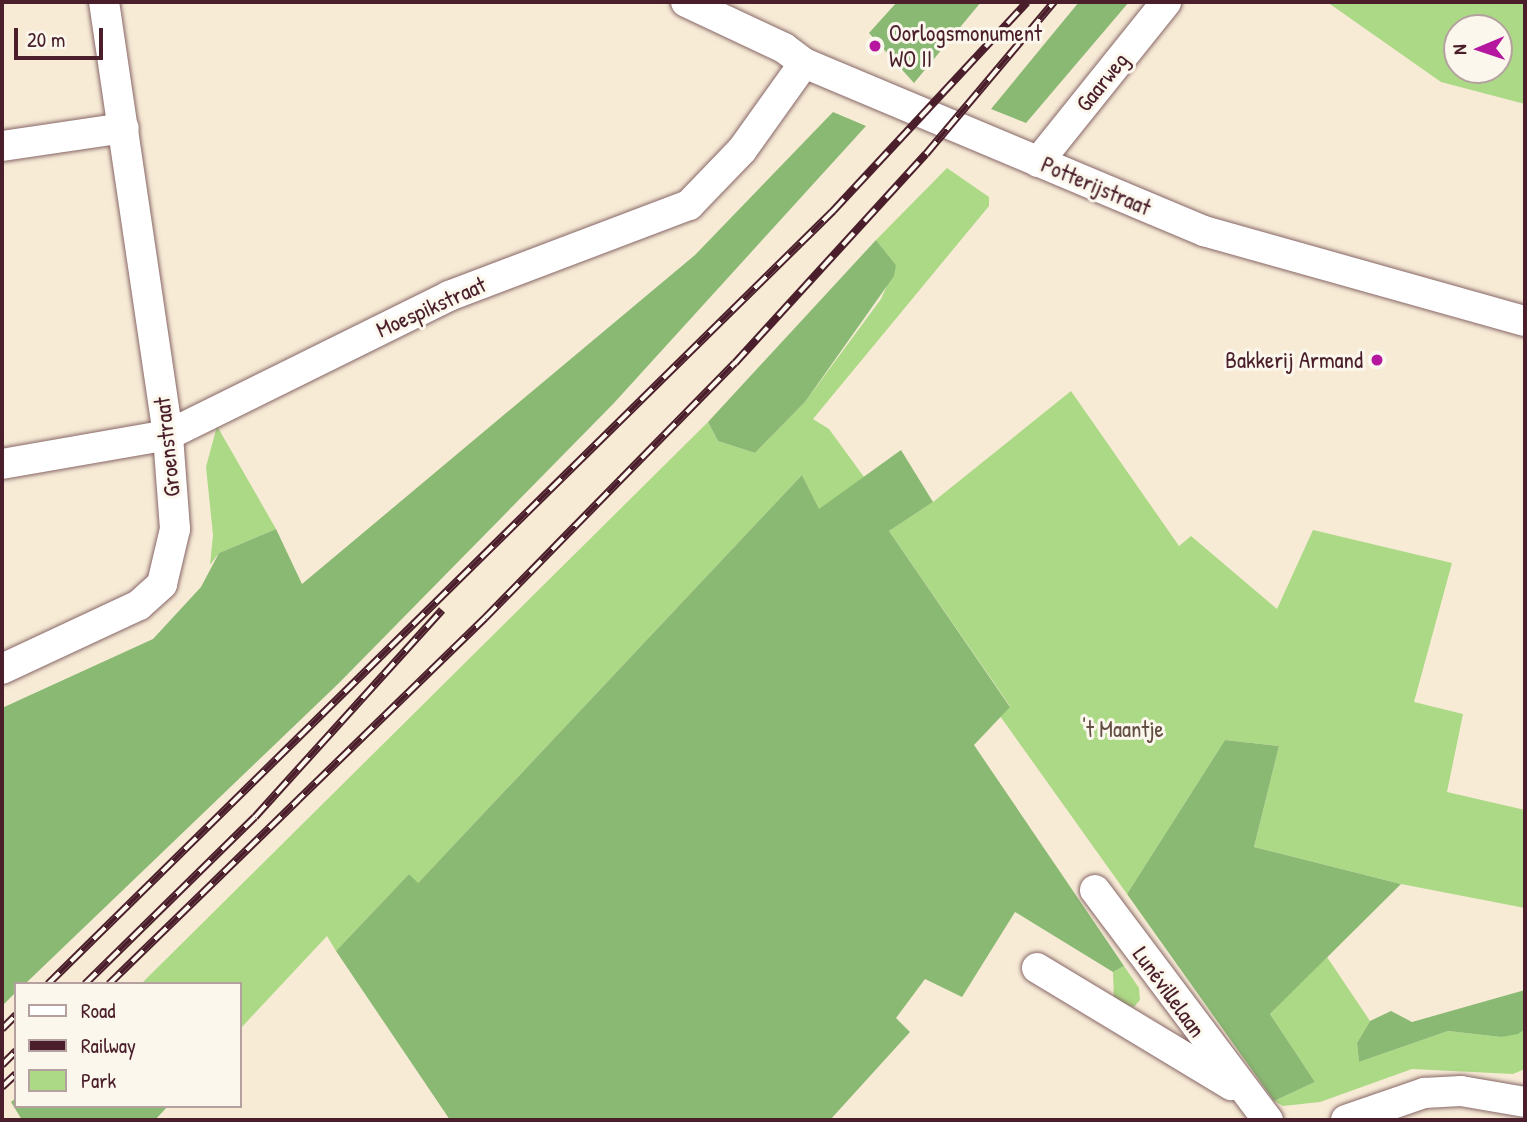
<!DOCTYPE html>
<meta charset="utf-8">
<style>
body{margin:0}
#map{position:relative;width:1527px;height:1122px;overflow:hidden;background:#f7ebd6;font-family:"Patrick Hand",sans-serif}
div>[style]{position:absolute}
.green>*{inset:0;background:#acd986}
.forest>*{inset:0;background:#89b973}
.roads{filter:drop-shadow(0 0 2px #876667) drop-shadow(0 0 2px #876667)}
.street>*{height:30px;margin:-15px;padding:0 15px;transform-origin:15px;border-radius:15px;background:#fff}
.rail>*{height:8px;margin-top:-4px;transform-origin:0;background:repeating-linear-gradient(90deg,#fbf7ec 0 16px,#4a1f2b 0 32px);box-sizing:border-box;border-block:2px solid #4a1f2b}
.dots>*{width:19px;height:19px;translate:-50% -50%;box-sizing:border-box;border:4px solid #fbf7ec;border-radius:50%}
span{translate:-50% -50%;white-space:nowrap;text-align:center;line-height:1.15;-webkit-text-stroke:6px #fbf7ec;paint-order:stroke}
.poi-label{font-size:23px;color:#4a1f2b}
.left{translate:0 -50%;text-align:left}
.right{translate:-100% -50%;text-align:right}
.street-label{font-size:23px;color:#4a1f2b}
.park-label{font-size:23px;color:#624e42}
.frame{position:absolute;inset:0;border:4px solid #4a1f2b;pointer-events:none}
.legend{position:absolute;left:14px;top:982px;width:228px;height:126px;box-sizing:border-box;background:#fbf7ec;border:2px solid #b4a19f;margin:0;padding:9px 12px;list-style:none;font-size:21px;color:#4a1f2b}
.legend li{display:flex;align-items:center;gap:14px;height:35px}
.legend b{width:35px;border:2px solid #b4a19f}
.north{position:absolute;left:1443px;top:14px;width:70px;height:70px;box-sizing:border-box;background:#fbf7ec;border:2px solid #b4a19f;border-radius:50%;rotate:268deg;font-size:19px;font-weight:700;line-height:28px;text-align:center;color:#4a1f2b}
.north::after{content:'';display:block;margin:auto;width:24px;height:32px;background:#b5179e;clip-path:polygon(50% 0,100% 100%,50% 72%,0 100%)}
.scale{position:absolute;left:14px;top:28px;width:89px;height:32px;box-sizing:border-box;border:4px solid #4a1f2b;border-top:0;padding-left:9px;font-size:21px;line-height:24px;white-space:nowrap;color:#4a1f2b;-webkit-text-stroke:5px #fbf7ec;paint-order:stroke}
</style>
<div id="map">
<div class="green">
<i style="clip-path:polygon(evenodd,1327px 2px,1525px 2px,1525px 104px,1441px 82px,1327px 2px,1457px 28px,1499px 28px,1499px 70px,1457px 70px,1457px 28px)"></i>
<i style="clip-path:polygon(947px 168px,989px 197px,989px 206px,813px 419px,829px 429px,864px 477px,819px 510px,802px 475px,417px 884px,409px 874px,336px 951px,327px 936px,240px 1029px,240px 984px,141px 984px,708px 422px,718px 441px,755px 453px,805px 402px,881px 299px,896px 265px,876px 240px)"></i>
<i style="clip-path:polygon(1071px 391px,1179px 546px,1191px 536px,1277px 609px,1313px 530px,1452px 563px,1414px 702px,1463px 714px,1447px 792px,1525px 810px,1525px 908px,1401px 884px,1254px 847px,1279px 746px,1225px 740px,1127px 894px,1000px 716px,1010px 706px,889px 531px,933px 502px)"></i>
<i style="clip-path:polygon(217px 426px,276px 529px,219px 553px,210px 565px,213px 535px,206px 467px)"></i>
<i style="clip-path:polygon(1327px 957px,1370px 1021px,1357px 1043px,1359px 1062px,1448px 1031px,1501px 1037px,1525px 1029px,1525px 1069px,1513px 1074px,1412px 1069px,1320px 1102px,1283px 1106px,1274px 1101px,1315px 1082px,1270px 1014px)"></i>
<i style="clip-path:polygon(1124px 966px,1139px 988px,1140px 1000px,1134px 1007px,1114px 1001px,1113px 972px)"></i>
</div>
<div class="forest">
<i style="clip-path:polygon(897px 2px,981px 2px,914px 83px,869px 33px)"></i>
<i style="clip-path:polygon(1079px 2px,1129px 2px,1026px 123px,991px 109px)"></i>
<i style="clip-path:polygon(833px 112px,866px 126px,614px 403px,339px 683px,25px 984px,16px 984px,16px 992px,2px 1006px,2px 708px,153px 639px,201px 587px,219px 553px,276px 529px,302px 584px,695px 255px)"></i>
<i style="clip-path:polygon(876px 240px,896px 265px,894px 276px,805px 402px,755px 453px,718px 441px,708px 422px)"></i>
<i style="clip-path:polygon(901px 450px,933px 502px,889px 531px,1010px 707px,974px 745px,1124px 966px,1113px 972px,1015px 912px,962px 997px,925px 979px,896px 1018px,910px 1032px,830px 1120px,450px 1120px,336px 951px,409px 874px,418px 883px,802px 475px,819px 509px)"></i>
<i style="clip-path:polygon(1225px 740px,1279px 746px,1254px 847px,1401px 884px,1270px 1014px,1315px 1082px,1274px 1101px,1127px 894px)"></i>
<i style="clip-path:polygon(1525px 990px,1525px 1029px,1518px 1034px,1501px 1037px,1448px 1031px,1359px 1062px,1357px 1043px,1370px 1021px,1391px 1011px,1412px 1022px)"></i>
<i style="clip-path:polygon(16px 1098px,16px 1106px,168px 1106px,155px 1120px,22px 1120px,11px 1102px)"></i>
</div>
<div class="roads">
<div class="street">
<i style="left:686px;top:2px;width:108px;rotate:25.1deg"></i>
<i style="left:784px;top:48px;width:25px;rotate:37deg"></i>
<i style="left:804px;top:63px;width:434px;rotate:22.8deg"></i>
<i style="left:1204px;top:231px;width:333px;rotate:15.7deg"></i>
<i style="left:2px;top:146px;width:123px;rotate:-8.4deg"></i>
<i style="left:1038px;top:162px;width:205px;rotate:-51.3deg"></i>
<i style="left:2px;top:464px;width:169px;rotate:-9.9deg"></i>
<i style="left:168px;top:435px;width:313px;rotate:-26.3deg"></i>
<i style="left:449px;top:296px;width:257px;rotate:-20.8deg"></i>
<i style="left:689px;top:205px;width:76px;rotate:-46.1deg"></i>
<i style="left:742px;top:150px;width:107px;rotate:-54.5deg"></i>
<i style="left:2px;top:669px;width:151px;rotate:-25deg"></i>
<i style="left:139px;top:605px;width:31px;rotate:-42deg"></i>
<i style="left:162px;top:584px;width:57px;rotate:-76.7deg"></i>
<i style="left:175px;top:529px;width:94px;rotate:-94.3deg"></i>
<i style="left:168px;top:435px;width:438px;rotate:-98.4deg"></i>
<i style="left:1095px;top:890px;width:288px;rotate:53.1deg"></i>
<i style="left:1037px;top:968px;width:227px;rotate:31.1deg"></i>
<i style="left:1346px;top:1120px;width:83px;rotate:-19.1deg"></i>
<i style="left:1424px;top:1093px;width:37px;rotate:-3deg"></i>
<i style="left:1461px;top:1091px;width:65px;rotate:9.8deg"></i>
</div>
</div>
<div class="rail">
<i style="left:48px;top:984px;width:1102px;rotate:-44.56deg"></i>
<i style="left:833px;top:211px;width:285px;rotate:-47.1deg"></i>
<i style="left:85px;top:984px;width:238px;rotate:-44.5deg"></i>
<i style="left:255px;top:817px;width:279px;rotate:-47.9deg"></i>
<i style="left:109px;top:984px;width:525px;rotate:-44.23deg"></i>
<i style="left:485px;top:618px;width:357px;rotate:-45.6deg"></i>
<i style="left:735px;top:363px;width:283px;rotate:-47.6deg"></i>
<i style="left:926px;top:154px;width:199px;rotate:-49.9deg"></i>
<i style="left:2px;top:1029px;width:20px;rotate:-45deg"></i>
<i style="left:2px;top:1065px;width:20px;rotate:-45deg"></i>
<i style="left:2px;top:1087px;width:19px;rotate:-43deg"></i>
</div>
<div class="dots">
<i style="left:875px;top:46px;background:#b5179e"></i>
<i style="left:1377px;top:360px;background:#b5179e"></i>
</div>
<div class="poi-label">
<span class="left" style="left:889px;top:46px">Oorlogsmonument<br>WO II</span>
<span class="right" style="left:1363px;top:360px">Bakkerij Armand</span>
</div>
<div class="street-label">
<span style="left:1102px;top:82px;rotate:-51deg">Gaarweg</span>
<span style="left:1096px;top:186px;rotate:23deg">Potterijstraat</span>
<span style="left:431px;top:307px;rotate:-24deg">Moespikstraat</span>
<span style="left:167px;top:447px;rotate:-96deg">Groenstraat</span>
<span style="left:1169px;top:992px;rotate:54deg">Lunévillelaan</span>
</div>
<div class="park-label">
<span style="left:1123px;top:729px">'t Maantje</span>
</div>
<div class="frame"></div>
<ul class="legend">
<li><b style="height:9px;background:#fff"></b>Road</li>
<li><b style="height:9px;background:#4a1f2b"></b>Railway</li>
<li><b style="height:19px;background:#acd986"></b>Park</li>
</ul>
<div class="north">N</div>
<div class="scale">20 m</div>
</div>
